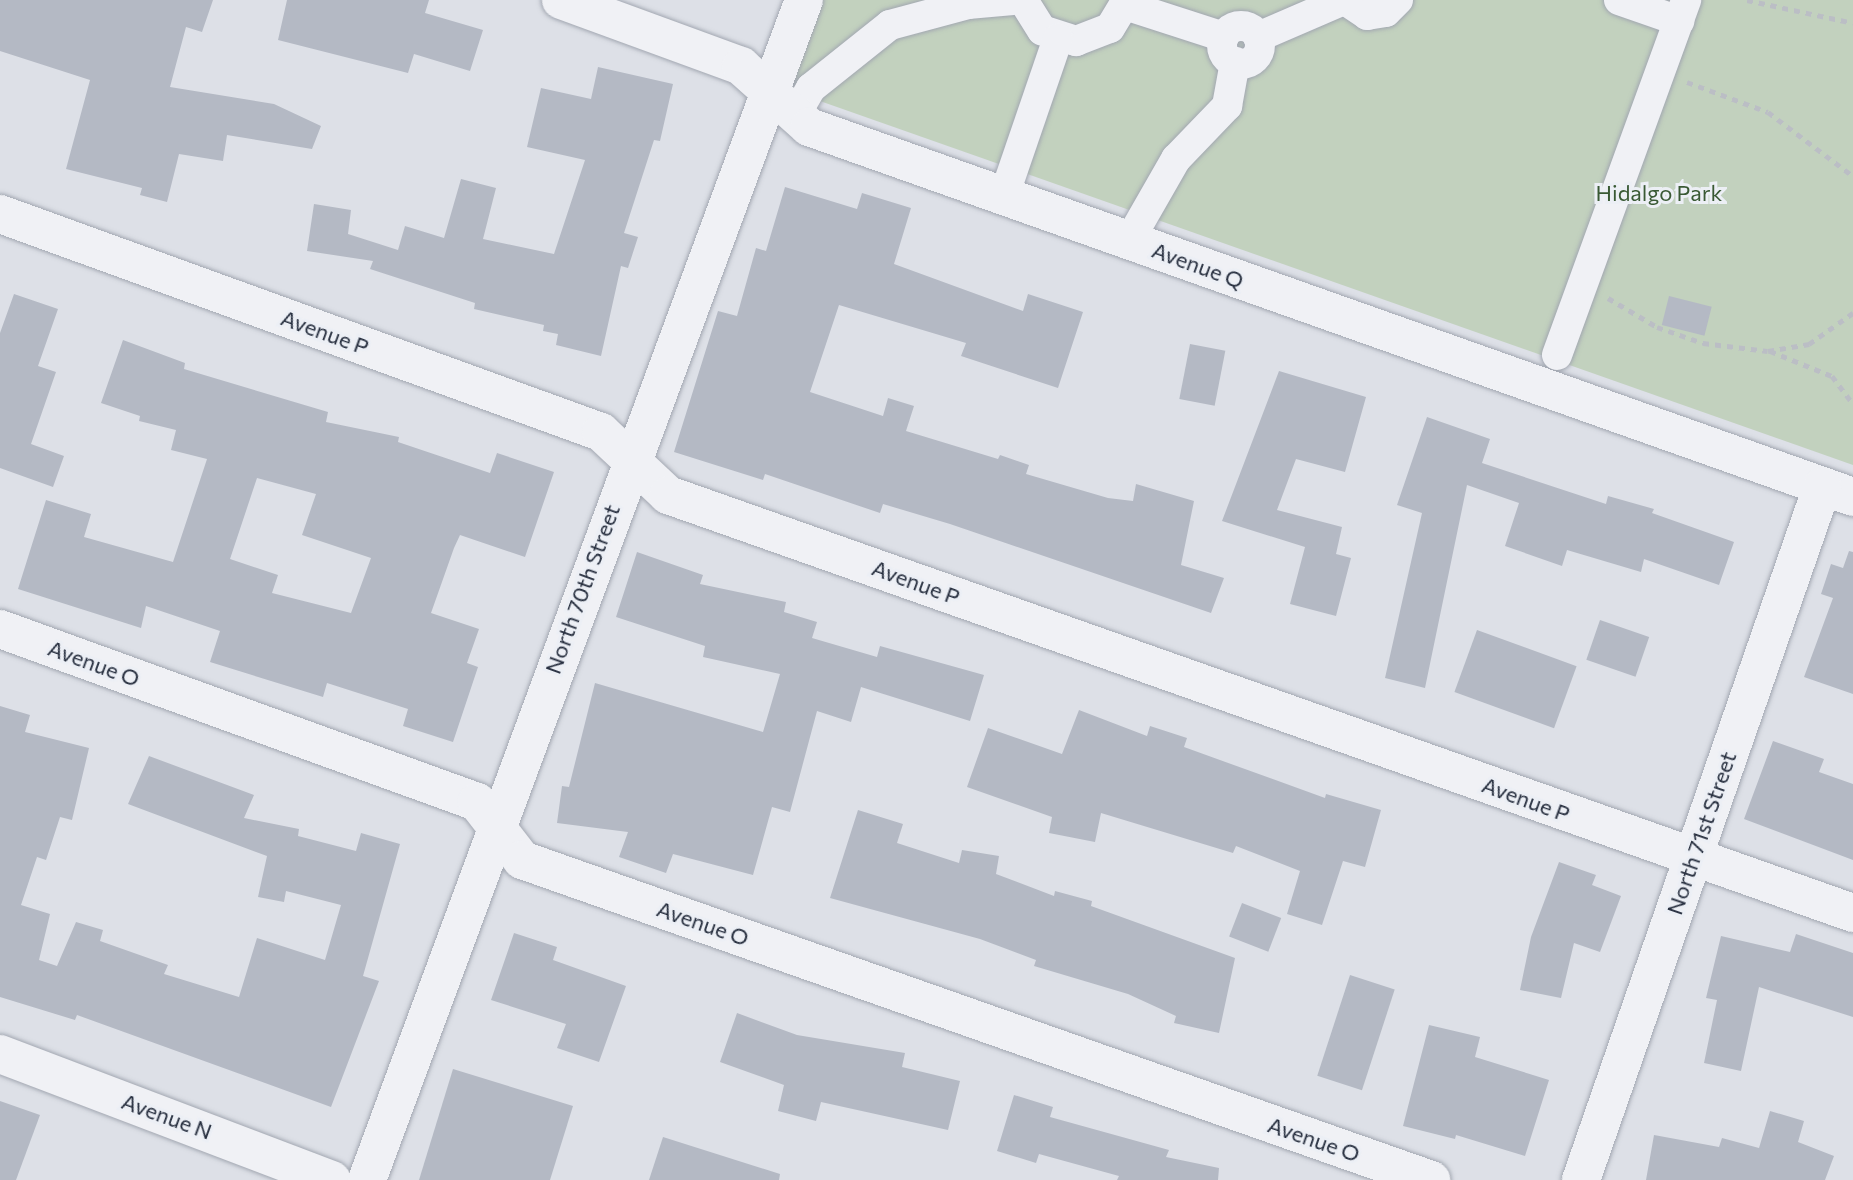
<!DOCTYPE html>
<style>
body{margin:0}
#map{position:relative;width:1853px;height:1180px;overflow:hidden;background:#dde0e7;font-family:Commissioner,sans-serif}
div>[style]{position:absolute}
.green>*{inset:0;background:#c2d1be}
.building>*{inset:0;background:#b4b9c4;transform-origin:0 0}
.path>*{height:5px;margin-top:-2.5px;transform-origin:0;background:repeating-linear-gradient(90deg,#bbbec5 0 6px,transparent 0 12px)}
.roads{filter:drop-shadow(0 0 2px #a2a7b1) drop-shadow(0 0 2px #a2a7b1)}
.pedestrian>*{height:30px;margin:-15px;padding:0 15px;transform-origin:15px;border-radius:15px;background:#f0f1f5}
.pedestrian>.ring{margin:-15px;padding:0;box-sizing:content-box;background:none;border:30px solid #f0f1f5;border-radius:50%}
.minor>*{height:38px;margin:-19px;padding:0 19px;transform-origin:19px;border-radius:19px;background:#f0f1f5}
span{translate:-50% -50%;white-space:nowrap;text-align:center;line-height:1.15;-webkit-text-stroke:6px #eceff5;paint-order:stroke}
.park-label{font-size:22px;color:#395934}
.street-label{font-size:22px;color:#262e3e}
</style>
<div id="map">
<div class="green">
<i style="clip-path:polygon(817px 0,1853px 0,1853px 465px,783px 88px)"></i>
</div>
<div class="building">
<i style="clip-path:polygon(0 0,213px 0,202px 32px,186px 27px,170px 87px,274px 104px,321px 126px,312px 149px,227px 135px,223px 161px,179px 154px,167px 202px,140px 195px,142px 188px,66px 169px,90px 80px,0 51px)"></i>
<i style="clip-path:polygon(287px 0,429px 0,425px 13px,483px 30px,470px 71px,414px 54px,408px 73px,278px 40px)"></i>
<i style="clip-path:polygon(598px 67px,673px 84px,660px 141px,654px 140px,624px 233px,638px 237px,628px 268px,621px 266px,601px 356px,556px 345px,558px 334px,543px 331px,544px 325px,474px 309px,475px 303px,370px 269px,373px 261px,307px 251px,314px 204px,351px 210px,348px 234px,398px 250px,405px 226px,444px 238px,461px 179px,496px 188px,483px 239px,554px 254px,585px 160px,527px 147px,541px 88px,591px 99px)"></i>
<i style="clip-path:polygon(785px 187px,857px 209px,862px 193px,911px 208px,894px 264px,1023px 311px,1028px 294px,1083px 312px,1058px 388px,961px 356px,966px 343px,839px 305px,810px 392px,883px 416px,888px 398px,914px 406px,906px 431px,998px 459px,1000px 455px,1029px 465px,1026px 474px,1108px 498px,1133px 501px,1136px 484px,1194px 501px,1181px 565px,1224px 578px,1211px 613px,950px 524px,883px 504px,880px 513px,765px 474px,763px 480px,674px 452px,718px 311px,737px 316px,756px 248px,766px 251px)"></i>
<i style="clip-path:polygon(14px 294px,58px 309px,38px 366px,56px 372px,31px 444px,64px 456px,53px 487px,0 468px,0 333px)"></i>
<i style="left:1669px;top:296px;width:44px;height:30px;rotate:14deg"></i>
<i style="clip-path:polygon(evenodd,123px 340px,185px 363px,184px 369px,328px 412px,326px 422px,399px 437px,398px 442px,490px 473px,497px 453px,554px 472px,525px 557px,460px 535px,454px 548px,431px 613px,479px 629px,467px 663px,478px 667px,453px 742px,403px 726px,408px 709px,327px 683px,323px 697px,210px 662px,220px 631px,146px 606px,141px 628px,18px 589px,46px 500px,91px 514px,84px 537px,173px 562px,207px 459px,171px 450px,176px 430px,139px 421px,140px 416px,101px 403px,123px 340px,257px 478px,316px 494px,302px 535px,371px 558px,351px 613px,272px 593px,278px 575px,230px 559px,257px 478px)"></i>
<i style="left:1190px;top:344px;width:36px;height:56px;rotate:11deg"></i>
<i style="clip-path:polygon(1279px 371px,1366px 397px,1345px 472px,1296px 459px,1277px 510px,1342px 527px,1336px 554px,1351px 558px,1336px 616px,1290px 604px,1305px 547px,1222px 521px)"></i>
<i style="clip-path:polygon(1427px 417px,1490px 439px,1482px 463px,1606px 504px,1608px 496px,1654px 509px,1652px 513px,1734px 542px,1719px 585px,1644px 559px,1641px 572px,1567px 550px,1562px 566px,1505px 546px,1519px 503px,1467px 485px,1425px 688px,1385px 678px,1422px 513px,1397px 505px)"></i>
<i style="clip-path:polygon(1849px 551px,1853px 552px,1853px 694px,1804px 677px,1833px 598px,1821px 594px,1831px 564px,1843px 568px)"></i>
<i style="clip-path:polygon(637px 552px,703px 575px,700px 584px,786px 602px,784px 612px,817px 622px,812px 638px,877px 657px,880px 646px,984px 675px,970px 721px,861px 687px,851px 722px,817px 711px,790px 812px,772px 807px,753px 875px,673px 854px,666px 873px,619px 857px,628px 832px,557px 823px,562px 786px,569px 787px,595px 683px,763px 732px,780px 674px,703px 657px,705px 646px,616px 617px)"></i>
<i style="left:1600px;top:620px;width:52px;height:42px;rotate:19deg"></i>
<i style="left:1477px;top:630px;width:106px;height:66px;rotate:20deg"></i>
<i style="clip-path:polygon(0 706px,30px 715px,25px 732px,89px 748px,72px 820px,60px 817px,46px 860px,37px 857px,21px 905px,50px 914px,39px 960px,57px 966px,76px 922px,103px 930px,100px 941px,168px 965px,164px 974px,239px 997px,257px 938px,325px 960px,341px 905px,286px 891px,284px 902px,258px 897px,267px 856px,128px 804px,149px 756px,254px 795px,244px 818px,299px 829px,298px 836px,356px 851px,361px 833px,400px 844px,363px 976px,379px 981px,331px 1107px,77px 1015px,75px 1020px,0 997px)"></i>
<i style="clip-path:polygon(1079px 710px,1147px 736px,1150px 726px,1187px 738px,1184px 747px,1325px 798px,1326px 794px,1381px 810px,1365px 867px,1343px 861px,1322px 925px,1287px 914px,1300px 871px,1236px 846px,1233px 853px,1101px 813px,1095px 842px,1049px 833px,1052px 817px,967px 787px,988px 728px,1062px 754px)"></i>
<i style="clip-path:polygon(1773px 741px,1824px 759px,1819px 772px,1853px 784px,1853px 860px,1744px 819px)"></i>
<i style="clip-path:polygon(858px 810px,903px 824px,897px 843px,959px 863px,962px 850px,999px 856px,996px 874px,1054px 896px,1055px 891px,1092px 901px,1091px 906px,1235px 958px,1219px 1033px,1174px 1023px,1176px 1016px,1128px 994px,1034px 966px,1036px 960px,980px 939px,830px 898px)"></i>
<i style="clip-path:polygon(1559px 862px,1596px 875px,1592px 885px,1621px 896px,1600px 952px,1574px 943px,1561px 998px,1520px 990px,1531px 937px)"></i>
<i style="left:1242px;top:903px;width:42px;height:36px;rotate:21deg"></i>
<i style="clip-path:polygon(514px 933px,557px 947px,553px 960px,626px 986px,599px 1062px,557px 1048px,566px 1024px,491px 1000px)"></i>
<i style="clip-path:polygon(1796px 934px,1853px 953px,1853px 1017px,1759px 987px,1741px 1071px,1704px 1063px,1717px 1000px,1706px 998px,1721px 936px,1790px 952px)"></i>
<i style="left:1350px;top:975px;width:47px;height:106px;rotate:18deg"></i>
<i style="clip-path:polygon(737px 1013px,797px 1035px,905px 1053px,902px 1067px,960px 1081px,948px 1130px,821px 1102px,816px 1121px,778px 1111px,784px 1085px,720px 1062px)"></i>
<i style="clip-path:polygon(1429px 1025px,1480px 1037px,1475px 1057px,1549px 1080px,1525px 1156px,1456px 1135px,1455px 1139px,1403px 1126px)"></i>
<i style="clip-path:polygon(453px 1069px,573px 1106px,550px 1180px,419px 1180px)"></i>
<i style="clip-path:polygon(1014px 1095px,1053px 1107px,1050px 1117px,1169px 1150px,1166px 1157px,1219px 1168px,1218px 1180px,1117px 1180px,1119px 1176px,1039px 1154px,1036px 1163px,997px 1151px)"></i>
<i style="clip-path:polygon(0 1101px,40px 1115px,16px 1180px,0 1180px)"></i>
<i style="clip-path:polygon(1770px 1111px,1804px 1121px,1798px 1142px,1834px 1156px,1825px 1180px,1646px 1180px,1654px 1135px,1719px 1147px,1722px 1138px,1759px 1148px)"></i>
<i style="clip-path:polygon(663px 1137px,780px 1174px,779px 1180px,649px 1180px)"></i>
</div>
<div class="path">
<i style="left:1747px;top:0;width:108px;rotate:12.2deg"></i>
<i style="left:1687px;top:82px;width:86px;rotate:20.3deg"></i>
<i style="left:1768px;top:112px;width:106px;rotate:37deg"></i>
<i style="left:1608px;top:298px;width:57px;rotate:30.6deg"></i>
<i style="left:1657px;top:327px;width:49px;rotate:19.2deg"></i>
<i style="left:1703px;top:343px;width:65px;rotate:7deg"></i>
<i style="left:1768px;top:351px;width:42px;rotate:-9.7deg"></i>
<i style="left:1809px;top:344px;width:54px;rotate:-35.2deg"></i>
<i style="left:1770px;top:351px;width:67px;rotate:22deg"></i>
<i style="left:1832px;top:376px;width:35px;rotate:53deg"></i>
</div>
<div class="roads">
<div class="pedestrian">
<i style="left:1023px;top:0;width:36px;rotate:58deg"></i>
<i style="left:1042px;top:30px;width:36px;rotate:18deg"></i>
<i style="left:1076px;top:41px;width:36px;rotate:-21deg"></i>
<i style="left:1110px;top:28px;width:33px;rotate:-59deg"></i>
<i style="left:1345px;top:0;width:27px;rotate:34deg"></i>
<i style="left:1367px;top:15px;width:19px;rotate:-9deg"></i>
<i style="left:1386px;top:12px;width:17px;rotate:-45deg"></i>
<i style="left:1619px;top:0;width:64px;rotate:19.3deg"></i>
<i style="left:1125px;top:5px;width:104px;rotate:17.9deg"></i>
<i class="ring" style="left:1222px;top:26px;width:8px;height:8px"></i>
<i style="left:1258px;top:37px;width:94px;rotate:-23.3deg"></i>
<i style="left:796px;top:114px;width:30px;rotate:-60deg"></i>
<i style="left:811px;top:88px;width:101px;rotate:-38.6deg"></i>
<i style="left:890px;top:25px;width:81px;rotate:-15.1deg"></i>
<i style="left:968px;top:4px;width:45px;rotate:-5.1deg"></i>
<i style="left:1004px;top:196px;width:167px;rotate:-71.1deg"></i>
<i style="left:1129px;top:241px;width:95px;rotate:-60.2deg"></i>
<i style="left:1176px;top:159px;width:74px;rotate:-46.1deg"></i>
<i style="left:1227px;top:106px;width:45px;rotate:-79.7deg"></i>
<i style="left:1557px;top:355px;width:378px;rotate:-70deg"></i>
</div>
<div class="minor">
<i style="left:561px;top:0;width:192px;rotate:20.1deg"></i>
<i style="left:741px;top:66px;width:91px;rotate:41.9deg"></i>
<i style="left:809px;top:127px;width:1108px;rotate:19.51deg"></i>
<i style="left:0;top:214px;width:639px;rotate:19.94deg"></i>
<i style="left:601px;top:432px;width:92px;rotate:43.2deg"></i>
<i style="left:668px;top:495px;width:1257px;rotate:19.43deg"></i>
<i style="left:0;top:629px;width:507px;rotate:19.93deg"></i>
<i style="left:477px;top:802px;width:73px;rotate:52.2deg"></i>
<i style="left:522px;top:860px;width:964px;rotate:19.39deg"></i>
<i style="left:0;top:1054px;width:355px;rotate:20.8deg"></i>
<i style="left:367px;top:1180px;width:1258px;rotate:-69.68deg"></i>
<i style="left:1581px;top:1180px;width:734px;rotate:-70.82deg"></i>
</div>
</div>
<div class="park-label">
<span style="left:1659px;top:193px">Hidalgo Park</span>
</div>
<div class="street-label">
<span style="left:1198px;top:265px;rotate:20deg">Avenue Q</span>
<span style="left:325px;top:332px;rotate:20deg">Avenue P</span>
<span style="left:916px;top:582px;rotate:20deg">Avenue P</span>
<span style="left:582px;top:589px;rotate:-70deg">North 70th Street</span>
<span style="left:94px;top:663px;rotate:20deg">Avenue O</span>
<span style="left:1526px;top:799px;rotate:20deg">Avenue P</span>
<span style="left:1701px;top:833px;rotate:-71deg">North 71st Street</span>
<span style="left:703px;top:923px;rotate:19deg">Avenue O</span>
<span style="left:167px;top:1116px;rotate:20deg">Avenue N</span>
<span style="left:1314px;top:1139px;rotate:19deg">Avenue O</span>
</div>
</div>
